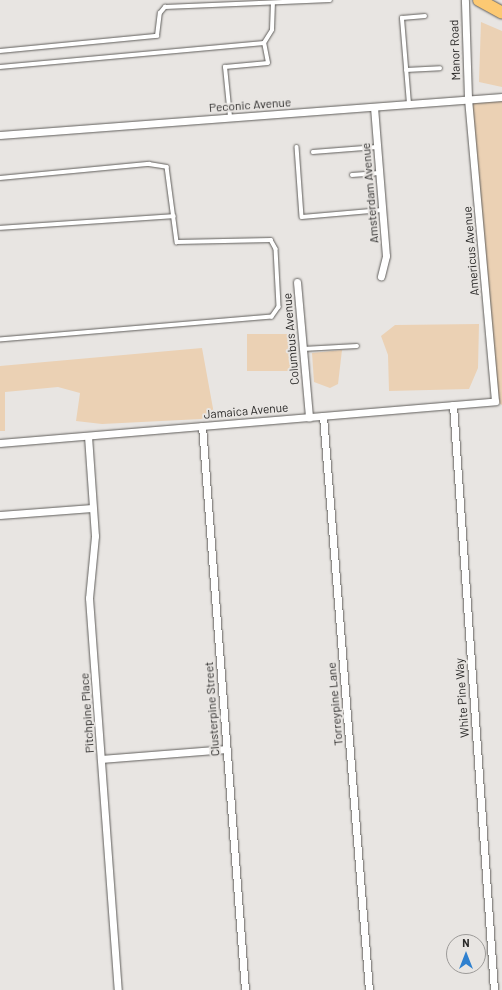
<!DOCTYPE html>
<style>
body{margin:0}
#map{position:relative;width:502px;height:990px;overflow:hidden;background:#e8e5e2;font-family:Barlow,sans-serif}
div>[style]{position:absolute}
.green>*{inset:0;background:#ebd1b4;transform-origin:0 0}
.roads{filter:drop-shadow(0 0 1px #5f5d5a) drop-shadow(0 0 1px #5f5d5a)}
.service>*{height:3.5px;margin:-1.75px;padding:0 1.75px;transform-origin:1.75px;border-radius:1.75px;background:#fff}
.minor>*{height:7px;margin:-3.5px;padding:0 3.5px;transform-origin:3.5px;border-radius:3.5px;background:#fff}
.primary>*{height:12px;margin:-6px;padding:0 6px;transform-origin:6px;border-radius:6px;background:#fcc973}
span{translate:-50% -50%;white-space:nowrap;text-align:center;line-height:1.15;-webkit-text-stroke:4px #e8e5e2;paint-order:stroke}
.street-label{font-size:12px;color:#2a2928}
.north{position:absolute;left:446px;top:934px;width:40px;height:40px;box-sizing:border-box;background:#e8e5e2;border:1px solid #9c9a98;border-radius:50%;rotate:0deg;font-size:11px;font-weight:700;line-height:16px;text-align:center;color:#2a2928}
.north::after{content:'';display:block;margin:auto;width:14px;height:18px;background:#2f80cf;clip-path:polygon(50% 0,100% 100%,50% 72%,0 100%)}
</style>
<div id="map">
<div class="green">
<i style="clip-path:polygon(481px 22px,502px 31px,502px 87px,479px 82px)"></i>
<i style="clip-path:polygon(502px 97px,502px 405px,495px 401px,468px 98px)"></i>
<i style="clip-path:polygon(479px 324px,478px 368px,469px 389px,389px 391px,388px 355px,381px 336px,395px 325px)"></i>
<i style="left:290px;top:334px;width:37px;height:43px;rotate:90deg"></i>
<i style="clip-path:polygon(202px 348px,214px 414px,201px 419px,102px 424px,76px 421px,80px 393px,58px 387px,5px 392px,5px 431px,0 431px,0 366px)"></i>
<i style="clip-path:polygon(342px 350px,338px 384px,330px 388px,314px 382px,312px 353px)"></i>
</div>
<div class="roads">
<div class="service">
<i style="left:0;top:51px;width:158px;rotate:-5.5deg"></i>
<i style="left:157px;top:36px;width:23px;rotate:-83deg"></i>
<i style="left:160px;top:13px;width:8px;rotate:-50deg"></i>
<i style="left:165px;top:7px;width:165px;rotate:-2.4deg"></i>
<i style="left:0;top:67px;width:265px;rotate:-5.2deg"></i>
<i style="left:264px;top:43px;width:15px;rotate:-58deg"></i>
<i style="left:272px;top:30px;width:25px;rotate:-88deg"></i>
<i style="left:406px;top:70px;width:34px;rotate:-3deg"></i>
<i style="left:409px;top:104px;width:86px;rotate:-94.7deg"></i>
<i style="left:402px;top:18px;width:23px;rotate:-5deg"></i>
<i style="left:230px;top:117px;width:50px;rotate:-95.7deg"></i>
<i style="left:225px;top:67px;width:43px;rotate:-5.3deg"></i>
<i style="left:268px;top:63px;width:20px;rotate:-101deg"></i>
<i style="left:297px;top:147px;width:70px;rotate:85.9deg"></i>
<i style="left:302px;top:217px;width:80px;rotate:-5deg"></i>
<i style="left:313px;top:152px;width:64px;rotate:-4.5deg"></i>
<i style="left:352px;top:175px;width:27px;rotate:-4deg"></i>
<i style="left:0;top:178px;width:150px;rotate:-5.4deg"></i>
<i style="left:149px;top:164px;width:18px;rotate:9deg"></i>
<i style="left:167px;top:167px;width:76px;rotate:82.4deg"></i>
<i style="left:177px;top:242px;width:94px;rotate:-1.2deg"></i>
<i style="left:271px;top:240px;width:10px;rotate:61deg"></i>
<i style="left:276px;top:249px;width:58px;rotate:87deg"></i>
<i style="left:279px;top:307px;width:12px;rotate:125deg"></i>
<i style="left:272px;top:317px;width:273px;rotate:175.2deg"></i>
<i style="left:0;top:228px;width:174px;rotate:-3.9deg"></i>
<i style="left:303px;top:349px;width:54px;rotate:-3.2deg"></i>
</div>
<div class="minor">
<i style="left:374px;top:107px;width:149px;rotate:85.4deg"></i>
<i style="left:386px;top:256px;width:21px;rotate:104deg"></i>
<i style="left:0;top:135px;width:503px;rotate:-4.33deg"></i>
<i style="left:297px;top:282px;width:136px;rotate:84.9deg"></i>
<i style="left:453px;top:405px;width:586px;rotate:85.99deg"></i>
<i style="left:323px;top:416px;width:576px;rotate:85.42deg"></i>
<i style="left:202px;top:426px;width:566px;rotate:85.64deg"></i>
<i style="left:88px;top:436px;width:100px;rotate:86deg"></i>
<i style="left:95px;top:536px;width:62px;rotate:95.5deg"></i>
<i style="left:89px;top:598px;width:393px;rotate:85.8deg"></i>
<i style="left:0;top:443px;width:497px;rotate:-4.8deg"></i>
<i style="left:495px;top:401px;width:304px;rotate:-95.1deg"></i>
<i style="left:468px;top:98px;width:98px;rotate:-91.8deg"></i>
<i style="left:0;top:515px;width:92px;rotate:-4.4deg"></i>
<i style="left:101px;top:759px;width:126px;rotate:-4.5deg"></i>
</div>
<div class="primary">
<i style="left:479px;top:0;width:26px;rotate:29deg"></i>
</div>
</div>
<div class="street-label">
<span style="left:455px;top:50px;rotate:-92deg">Manor Road</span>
<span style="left:250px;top:105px;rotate:-4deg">Peconic Avenue</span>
<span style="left:370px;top:193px;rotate:-95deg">Amsterdam Avenue</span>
<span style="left:471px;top:251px;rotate:-95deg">Americus Avenue</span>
<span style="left:291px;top:339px;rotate:-95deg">Columbus Avenue</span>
<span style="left:246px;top:411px;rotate:-5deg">Jamaica Avenue</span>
<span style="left:462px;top:698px;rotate:-94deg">White Pine Way</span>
<span style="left:335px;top:704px;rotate:-95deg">Torreypine Lane</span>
<span style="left:212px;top:709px;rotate:-94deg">Clusterpine Street</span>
<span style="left:87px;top:713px;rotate:-94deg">Pitchpine Place</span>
</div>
<div class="north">N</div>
</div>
